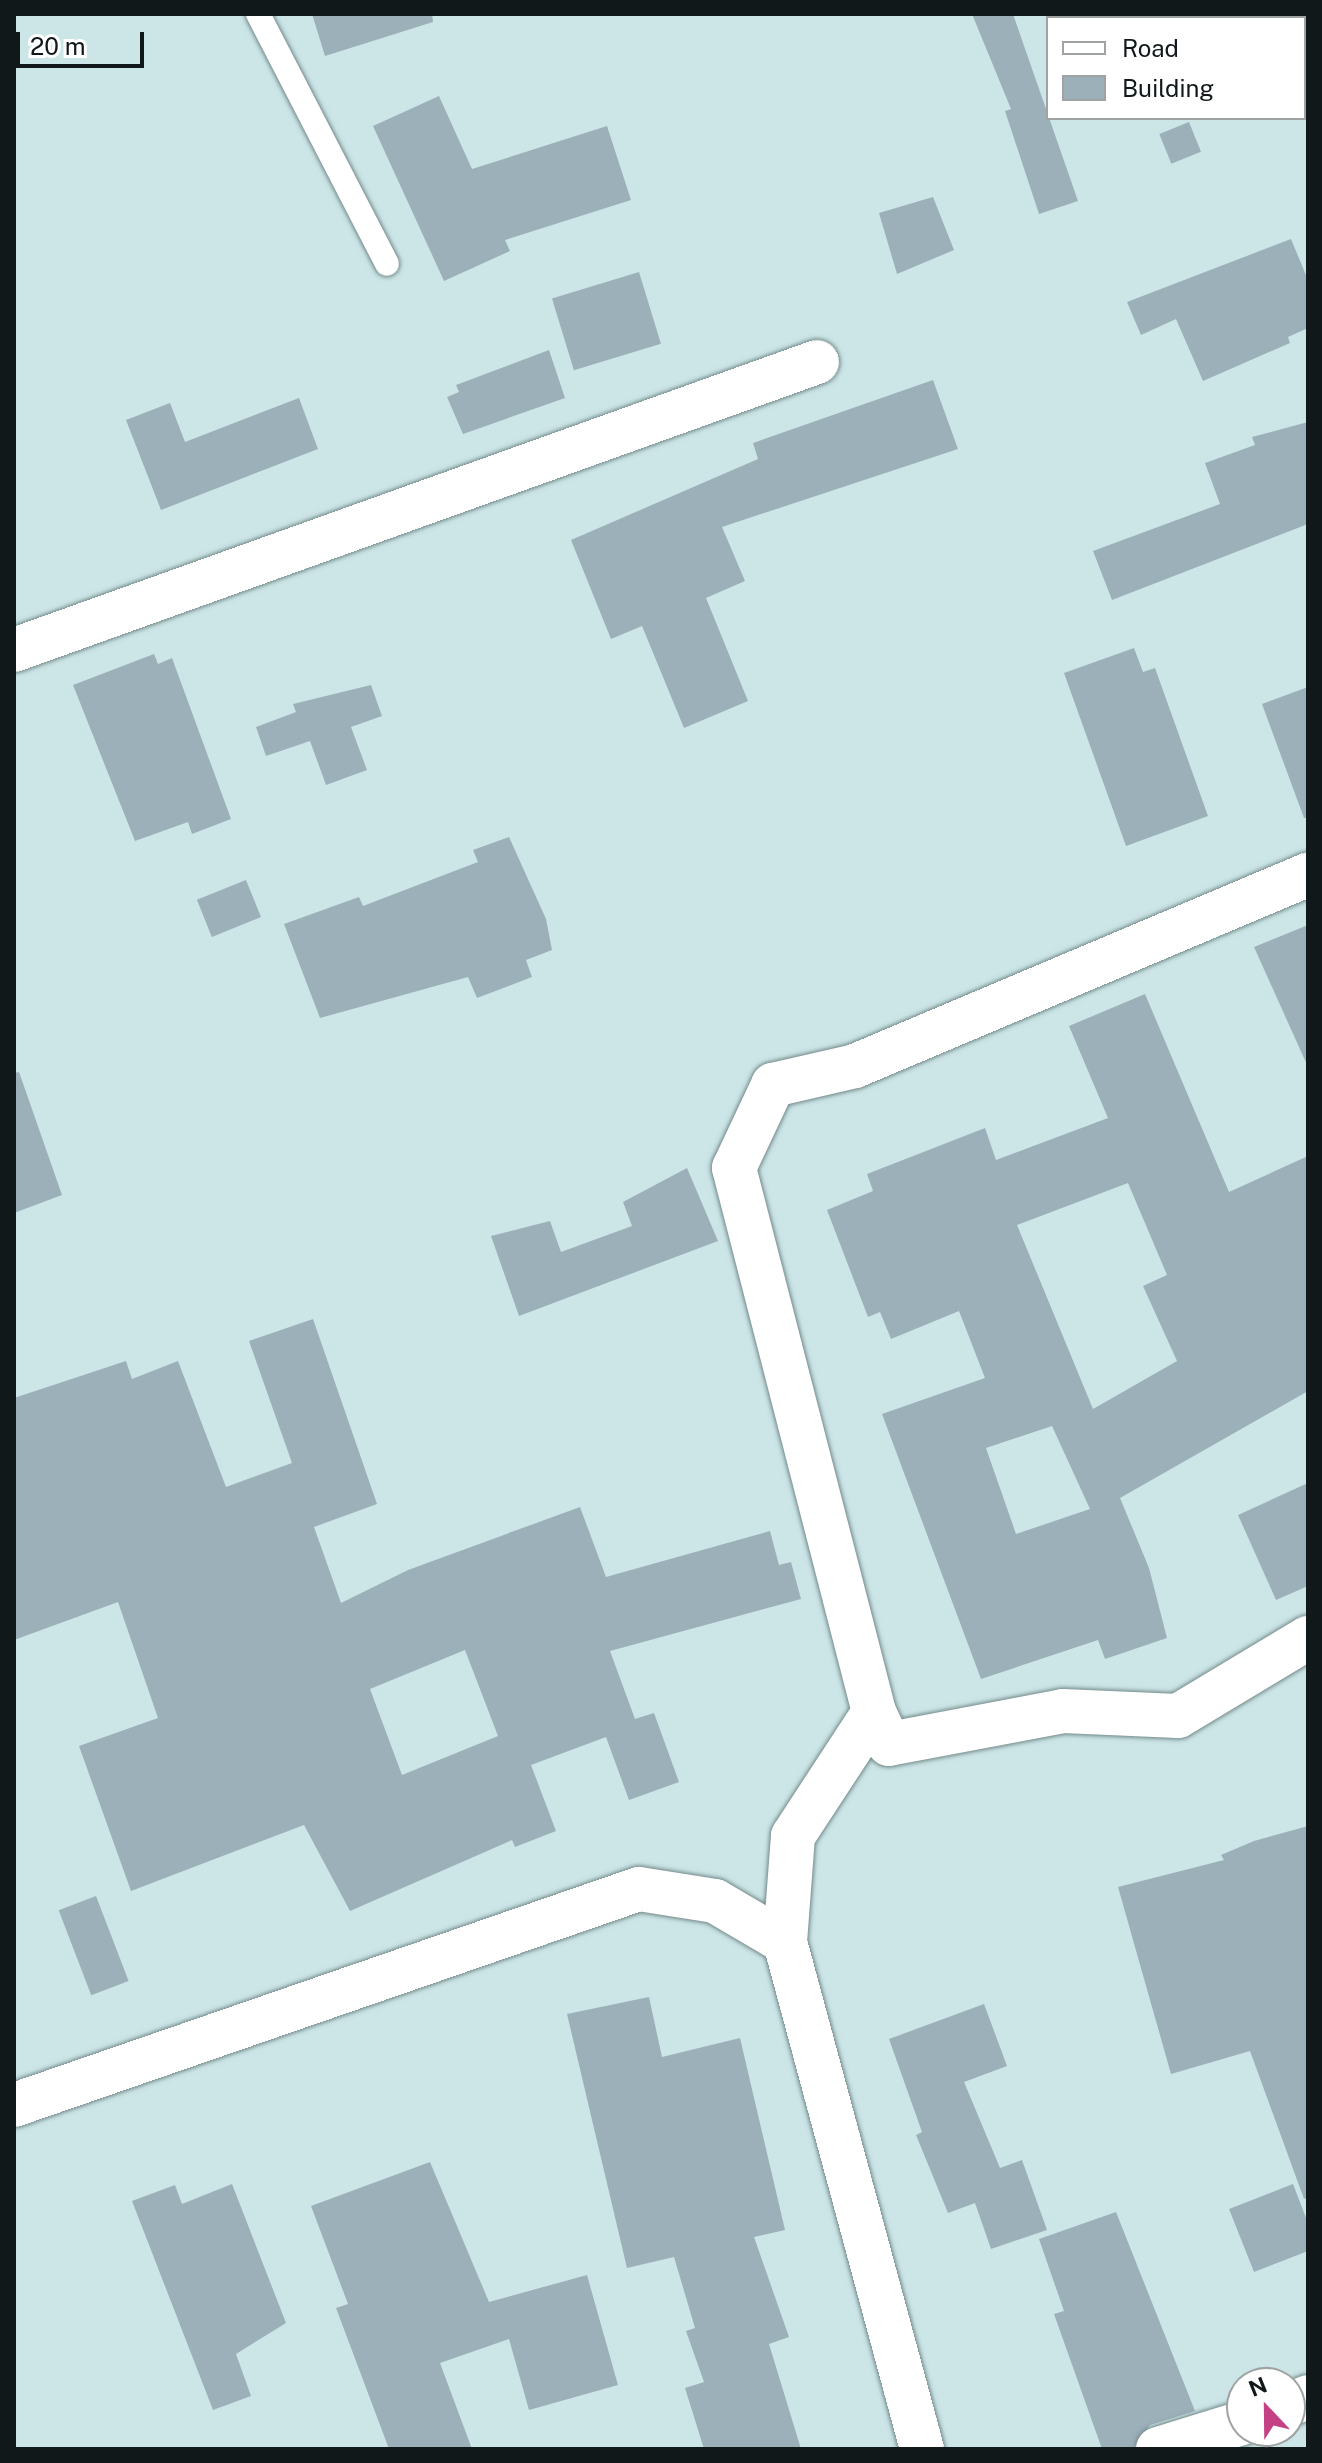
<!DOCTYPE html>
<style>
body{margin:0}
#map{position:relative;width:1322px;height:2463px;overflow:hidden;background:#cce5e6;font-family:"Public Sans",sans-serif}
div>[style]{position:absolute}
.building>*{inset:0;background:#9cb0ba;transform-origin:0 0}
.roads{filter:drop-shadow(0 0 2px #748a8b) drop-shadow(0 0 2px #748a8b)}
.service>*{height:24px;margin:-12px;padding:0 12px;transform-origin:12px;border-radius:12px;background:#fff}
.minor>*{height:44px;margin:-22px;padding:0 22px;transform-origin:22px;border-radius:22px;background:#fff}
span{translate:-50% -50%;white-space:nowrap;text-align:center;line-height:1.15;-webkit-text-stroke:6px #fff;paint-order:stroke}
.frame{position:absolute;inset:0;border:16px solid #101819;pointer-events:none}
.legend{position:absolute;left:1046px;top:16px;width:260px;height:104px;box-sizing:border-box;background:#fff;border:2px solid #9fa3a3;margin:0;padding:10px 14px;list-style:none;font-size:24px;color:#101819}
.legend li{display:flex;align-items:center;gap:16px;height:40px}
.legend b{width:40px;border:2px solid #9fa3a3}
.north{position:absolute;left:1226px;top:2367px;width:80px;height:80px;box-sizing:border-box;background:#fff;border:2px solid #9fa3a3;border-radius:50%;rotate:338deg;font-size:22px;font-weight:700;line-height:32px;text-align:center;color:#101819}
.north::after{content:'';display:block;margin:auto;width:28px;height:36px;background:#c54185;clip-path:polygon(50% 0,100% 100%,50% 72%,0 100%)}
.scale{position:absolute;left:16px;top:32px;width:128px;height:36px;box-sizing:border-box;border:4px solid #101819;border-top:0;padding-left:10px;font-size:24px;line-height:28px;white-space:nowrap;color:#101819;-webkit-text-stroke:6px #fff;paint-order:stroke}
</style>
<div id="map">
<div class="building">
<i style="clip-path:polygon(312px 14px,432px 14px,433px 22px,325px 56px)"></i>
<i style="clip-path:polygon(972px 14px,1013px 14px,1078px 201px,1039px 214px,1005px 111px,1011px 109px)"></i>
<i style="clip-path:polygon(439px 96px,472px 169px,607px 126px,631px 200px,505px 240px,510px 251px,444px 281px,373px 126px)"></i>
<i style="left:1189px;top:122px;width:32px;height:32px;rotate:68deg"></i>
<i style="clip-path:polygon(933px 197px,954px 250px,897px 274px,879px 213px)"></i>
<i style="clip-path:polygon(1291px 239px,1308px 280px,1308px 328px,1288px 337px,1290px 343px,1203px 381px,1176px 319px,1141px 335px,1127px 302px)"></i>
<i style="left:639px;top:272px;width:75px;height:91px;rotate:73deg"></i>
<i style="clip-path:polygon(549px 350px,565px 398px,463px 434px,447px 397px,459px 392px,456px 385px)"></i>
<i style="clip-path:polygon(933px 380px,958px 449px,722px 527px,745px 581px,706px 598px,748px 701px,684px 728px,642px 626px,611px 639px,571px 540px,758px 459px,753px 443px)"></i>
<i style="clip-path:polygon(299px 398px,318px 449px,161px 510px,126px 420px,170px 403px,185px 442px)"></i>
<i style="clip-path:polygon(1308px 422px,1308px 524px,1112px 600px,1093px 551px,1220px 504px,1205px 463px,1255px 445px,1252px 437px)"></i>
<i style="clip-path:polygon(1134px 648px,1143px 672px,1155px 668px,1208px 816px,1126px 846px,1064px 673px)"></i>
<i style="clip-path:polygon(154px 654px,158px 664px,172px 658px,231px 819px,192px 834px,188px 822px,135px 841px,73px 685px)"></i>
<i style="clip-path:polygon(371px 685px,382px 716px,351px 727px,367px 770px,326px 785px,310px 741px,266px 756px,256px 727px,296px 712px,293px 704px)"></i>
<i style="clip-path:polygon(1308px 687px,1308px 818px,1304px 818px,1262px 704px)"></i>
<i style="clip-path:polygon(509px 837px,546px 919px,552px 950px,526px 960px,532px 977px,477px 998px,468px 977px,320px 1018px,284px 924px,359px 897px,363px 906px,478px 862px,473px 850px)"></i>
<i style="left:246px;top:880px;width:40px;height:53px;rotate:68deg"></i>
<i style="clip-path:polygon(1308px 925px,1308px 1067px,1254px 947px)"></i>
<i style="clip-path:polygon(evenodd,1145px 994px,1229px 1192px,1308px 1156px,1308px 1391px,1120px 1498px,1149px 1568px,1167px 1638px,1105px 1659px,1098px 1640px,981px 1679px,882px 1414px,985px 1378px,959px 1311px,891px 1339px,880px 1312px,868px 1317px,827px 1210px,873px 1191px,867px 1174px,985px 1128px,996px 1160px,1108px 1118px,1069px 1026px,1145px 994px,1128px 1183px,1167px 1275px,1143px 1286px,1177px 1361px,1093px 1409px,1017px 1225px,1128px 1183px,1145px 994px,1052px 1426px,1090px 1509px,1016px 1534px,986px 1448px,1052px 1426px)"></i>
<i style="clip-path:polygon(19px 1072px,62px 1195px,14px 1213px,14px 1073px)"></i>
<i style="clip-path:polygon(687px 1168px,718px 1241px,519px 1316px,491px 1236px,550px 1221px,561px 1252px,632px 1226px,623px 1202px)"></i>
<i style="clip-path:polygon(evenodd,313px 1319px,377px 1504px,314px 1527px,341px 1603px,408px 1570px,580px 1507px,606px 1577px,770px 1531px,779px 1565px,791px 1562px,801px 1599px,610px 1651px,635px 1719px,654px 1713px,679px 1782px,629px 1800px,606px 1737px,531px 1765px,556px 1831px,515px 1847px,512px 1840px,350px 1911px,304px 1825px,131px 1891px,79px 1746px,158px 1718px,118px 1602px,14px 1640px,14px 1398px,126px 1361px,132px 1379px,178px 1361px,226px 1487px,292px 1463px,249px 1341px,313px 1319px,465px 1650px,498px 1736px,402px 1775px,370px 1689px,465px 1650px)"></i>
<i style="clip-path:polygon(1308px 1483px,1308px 1586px,1276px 1600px,1238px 1515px)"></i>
<i style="clip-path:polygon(1308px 1826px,1308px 2198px,1304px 2199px,1250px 2051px,1171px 2074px,1118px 1887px,1224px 1860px,1221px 1855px,1254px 1841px)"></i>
<i style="left:96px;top:1896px;width:91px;height:40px;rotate:69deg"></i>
<i style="clip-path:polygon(649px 1997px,662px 2057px,740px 2038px,785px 2230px,754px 2237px,789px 2337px,769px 2344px,801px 2449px,704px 2449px,685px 2388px,704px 2382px,686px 2331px,695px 2328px,674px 2257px,627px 2268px,567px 2014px)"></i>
<i style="clip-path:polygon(984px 2004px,1007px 2066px,964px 2082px,1000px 2168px,1022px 2160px,1047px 2230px,991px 2249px,975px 2203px,948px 2213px,916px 2135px,922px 2132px,889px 2039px)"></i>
<i style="clip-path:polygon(430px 2162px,489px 2302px,587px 2275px,618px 2385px,529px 2410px,509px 2339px,440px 2363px,472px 2449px,389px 2449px,336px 2308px,348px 2304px,311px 2206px)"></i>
<i style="clip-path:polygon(232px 2184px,286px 2323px,236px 2354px,251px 2396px,213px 2410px,132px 2201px,175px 2185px,182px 2204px)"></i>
<i style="clip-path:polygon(1293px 2184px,1308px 2223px,1308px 2251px,1254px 2272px,1229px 2209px)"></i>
<i style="clip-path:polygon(1116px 2212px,1195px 2411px,1150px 2425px,1134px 2447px,1102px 2449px,1054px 2314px,1064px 2311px,1039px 2239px)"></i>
</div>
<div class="roads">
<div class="service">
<i style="left:258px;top:14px;width:281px;rotate:62.7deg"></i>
</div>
<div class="minor">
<i style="left:14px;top:650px;width:853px;rotate:-19.73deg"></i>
<i style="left:874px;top:1712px;width:35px;rotate:65deg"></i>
<i style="left:889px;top:1744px;width:177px;rotate:-10.7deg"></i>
<i style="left:1063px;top:1711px;width:115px;rotate:2.5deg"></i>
<i style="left:1178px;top:1716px;width:152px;rotate:-31deg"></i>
<i style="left:14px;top:2105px;width:661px;rotate:-19.07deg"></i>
<i style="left:639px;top:1889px;width:77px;rotate:9deg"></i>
<i style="left:715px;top:1901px;width:81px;rotate:30.4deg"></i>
<i style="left:1290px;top:2404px;width:19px;rotate:-21deg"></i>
<i style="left:922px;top:2449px;width:525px;rotate:-105.12deg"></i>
<i style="left:785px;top:1942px;width:106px;rotate:-85.7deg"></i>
<i style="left:793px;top:1836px;width:148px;rotate:-56.8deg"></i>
<i style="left:874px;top:1712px;width:562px;rotate:-104.43deg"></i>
<i style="left:734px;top:1168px;width:92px;rotate:-64.8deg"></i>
<i style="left:773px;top:1085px;width:84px;rotate:-13deg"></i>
<i style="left:855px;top:1066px;width:492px;rotate:-22.9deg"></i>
<i style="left:1158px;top:2449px;width:88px;rotate:-17.2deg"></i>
</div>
</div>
<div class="frame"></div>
<ul class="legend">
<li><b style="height:10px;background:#fff"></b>Road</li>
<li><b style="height:22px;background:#9cb0ba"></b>Building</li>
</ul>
<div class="north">N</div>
<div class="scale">20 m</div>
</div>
